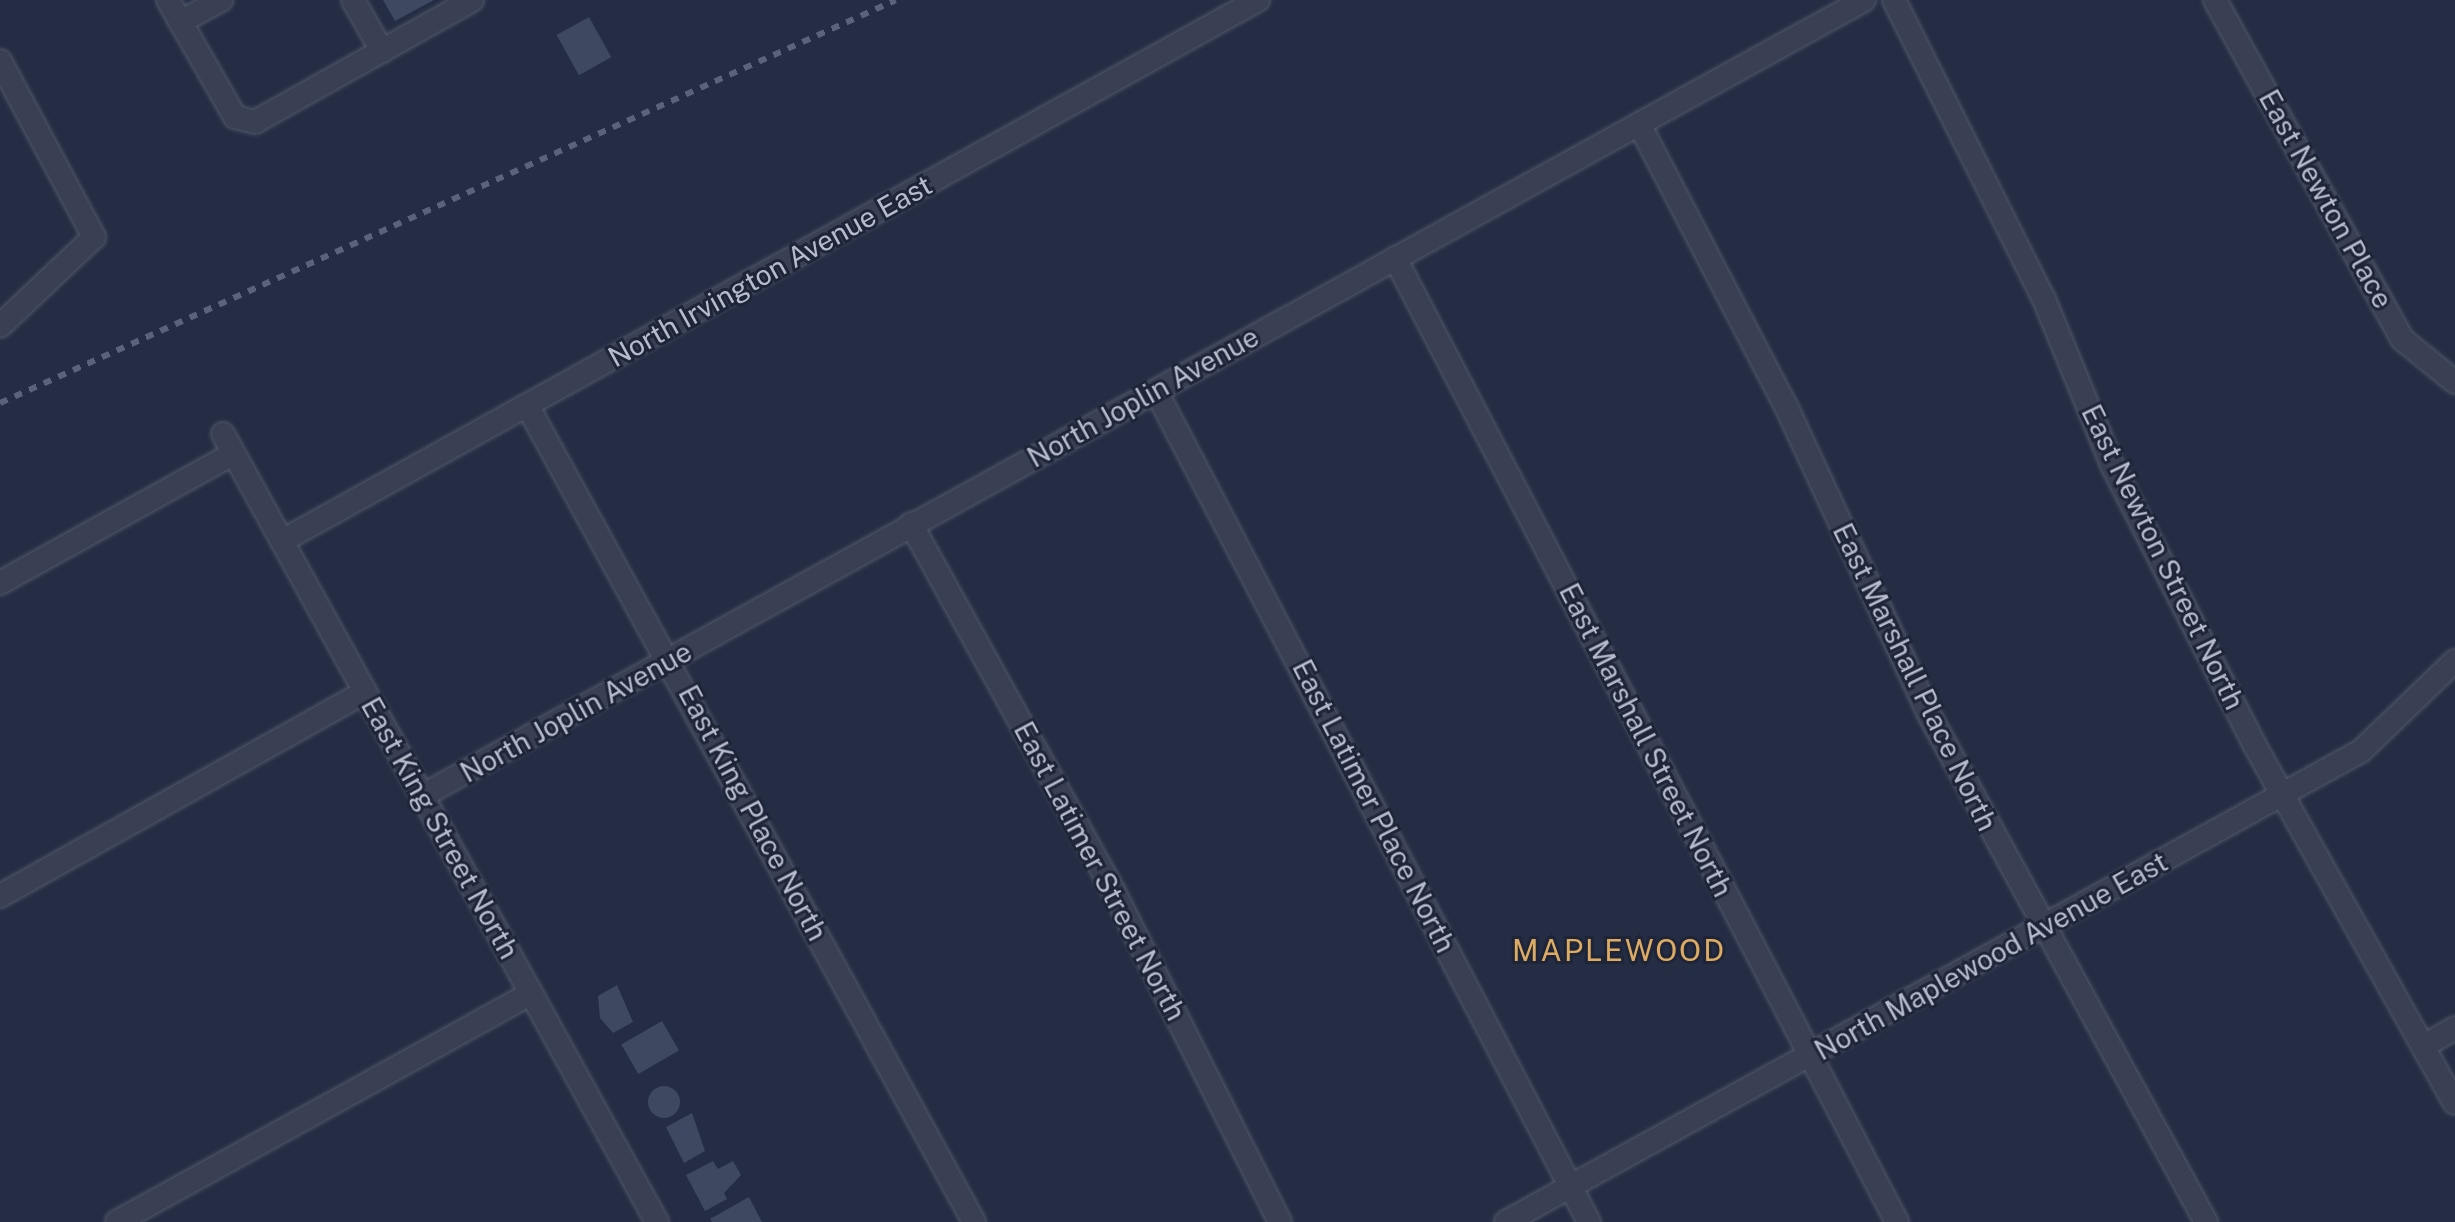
<!DOCTYPE html>
<style>
body{margin:0}
#map{position:relative;width:2455px;height:1222px;overflow:hidden;background:#252d44;font-family:"Public Sans",sans-serif}
div>[style]{position:absolute}
.building>*{inset:0;background:#3f4861;transform-origin:0 0}
.round{border-radius:50%}
.roads{filter:drop-shadow(0 0 2px #52586b) drop-shadow(0 0 2px #52586b)}
.minor>*{height:22px;margin:-11px;padding:0 11px;transform-origin:11px;border-radius:11px;background:#3a4053}
.rail>*{height:6px;margin-top:-3px;transform-origin:0;background:repeating-linear-gradient(90deg,#5b637b 0 8px,transparent 0 16px)}
span{translate:-50% -50%;white-space:nowrap;text-align:center;line-height:1.15;-webkit-text-stroke:6px #1e2539;paint-order:stroke}
.street-label{font-size:28px;color:#b7bccd}
.neighbourhood-label{font-size:30px;color:#ddab62;letter-spacing:2px}
</style>
<div id="map">
<div class="building">
<i style="clip-path:polygon(383px 0,434px 0,395px 21px)"></i>
<i style="left:589px;top:17px;width:46px;height:37px;rotate:61deg"></i>
<i style="clip-path:polygon(617px 985px,633px 1022px,613px 1033px,600px 1018px,598px 996px)"></i>
<i style="left:662px;top:1021px;width:34px;height:47px;rotate:60deg"></i>
<i class="round" style="left:648px;top:1086px;width:32px;height:32px"></i>
<i style="clip-path:polygon(692px 1113px,705px 1151px,684px 1163px,666px 1127px)"></i>
<i style="clip-path:polygon(713px 1161px,718px 1169px,733px 1161px,741px 1175px,724px 1193px,727px 1199px,705px 1211px,686px 1175px)"></i>
<i style="clip-path:polygon(749px 1197px,762px 1222px,712px 1222px,710px 1219px)"></i>
</div>
<div class="roads">
<div class="minor">
<i style="left:168px;top:0;width:135px;rotate:60.2deg"></i>
<i style="left:235px;top:117px;width:21px;rotate:14deg"></i>
<i style="left:255px;top:122px;width:249px;rotate:-29.3deg"></i>
<i style="left:353px;top:0;width:59px;rotate:60.4deg"></i>
<i style="left:1894px;top:0;width:335px;rotate:63.4deg"></i>
<i style="left:2044px;top:299px;width:179px;rotate:67.7deg"></i>
<i style="left:2112px;top:465px;width:313px;rotate:63deg"></i>
<i style="left:2254px;top:744px;width:411px;rotate:60.8deg"></i>
<i style="left:2215px;top:0;width:387px;rotate:61.1deg"></i>
<i style="left:2402px;top:339px;width:68px;rotate:39.1deg"></i>
<i style="left:180px;top:22px;width:47px;rotate:-28.2deg"></i>
<i style="left:0;top:61px;width:200px;rotate:61.9deg"></i>
<i style="left:94px;top:237px;width:129px;rotate:136.6deg"></i>
<i style="left:1639px;top:124px;width:316px;rotate:62.5deg"></i>
<i style="left:1785px;top:404px;width:346px;rotate:65.1deg"></i>
<i style="left:1931px;top:718px;width:574px;rotate:61.38deg"></i>
<i style="left:1395px;top:258px;width:1087px;rotate:62.49deg"></i>
<i style="left:1156px;top:391px;width:937px;rotate:62.48deg"></i>
<i style="left:528px;top:407px;width:929px;rotate:61.31deg"></i>
<i style="left:223px;top:434px;width:900px;rotate:61.16deg"></i>
<i style="left:911px;top:524px;width:420px;rotate:61.1deg"></i>
<i style="left:1114px;top:892px;width:369px;rotate:63.3deg"></i>
<i style="left:282px;top:541px;width:1116px;rotate:-29deg"></i>
<i style="left:0;top:583px;width:266px;rotate:-29deg"></i>
<i style="left:422px;top:796px;width:1647px;rotate:-28.9deg"></i>
<i style="left:0;top:896px;width:418px;rotate:-29.2deg"></i>
<i style="left:2424px;top:1046px;width:36px;rotate:-30deg"></i>
<i style="left:117px;top:1222px;width:473px;rotate:-28.9deg"></i>
<i style="left:1506px;top:1222px;width:976px;rotate:-28.85deg"></i>
<i style="left:2361px;top:751px;width:130px;rotate:-43.8deg"></i>
</div>
</div>
<div class="rail">
<i style="left:0;top:403px;width:982px;rotate:-24.22deg"></i>
</div>
<div class="street-label">
<span style="left:2326px;top:199px;rotate:61deg">East Newton Place</span>
<span style="left:770px;top:271px;rotate:-29deg">North Irvington Avenue East</span>
<span style="left:1143px;top:397px;rotate:-29deg">North Joplin Avenue</span>
<span style="left:2163px;top:557px;rotate:64deg">East Newton Street North</span>
<span style="left:1915px;top:677px;rotate:64deg">East Marshall Place North</span>
<span style="left:576px;top:712px;rotate:-29deg">North Joplin Avenue</span>
<span style="left:1646px;top:740px;rotate:63deg">East Marshall Street North</span>
<span style="left:1374px;top:806px;rotate:63deg">East Latimer Place North</span>
<span style="left:753px;top:813px;rotate:62deg">East King Place North</span>
<span style="left:440px;top:828px;rotate:61deg">East King Street North</span>
<span style="left:1100px;top:871px;rotate:62deg">East Latimer Street North</span>
<span style="left:1991px;top:956px;rotate:-29deg">North Maplewood Avenue East</span>
</div>
<div class="neighbourhood-label">
<span style="left:1619px;top:950px">MAPLEWOOD</span>
</div>
</div>
